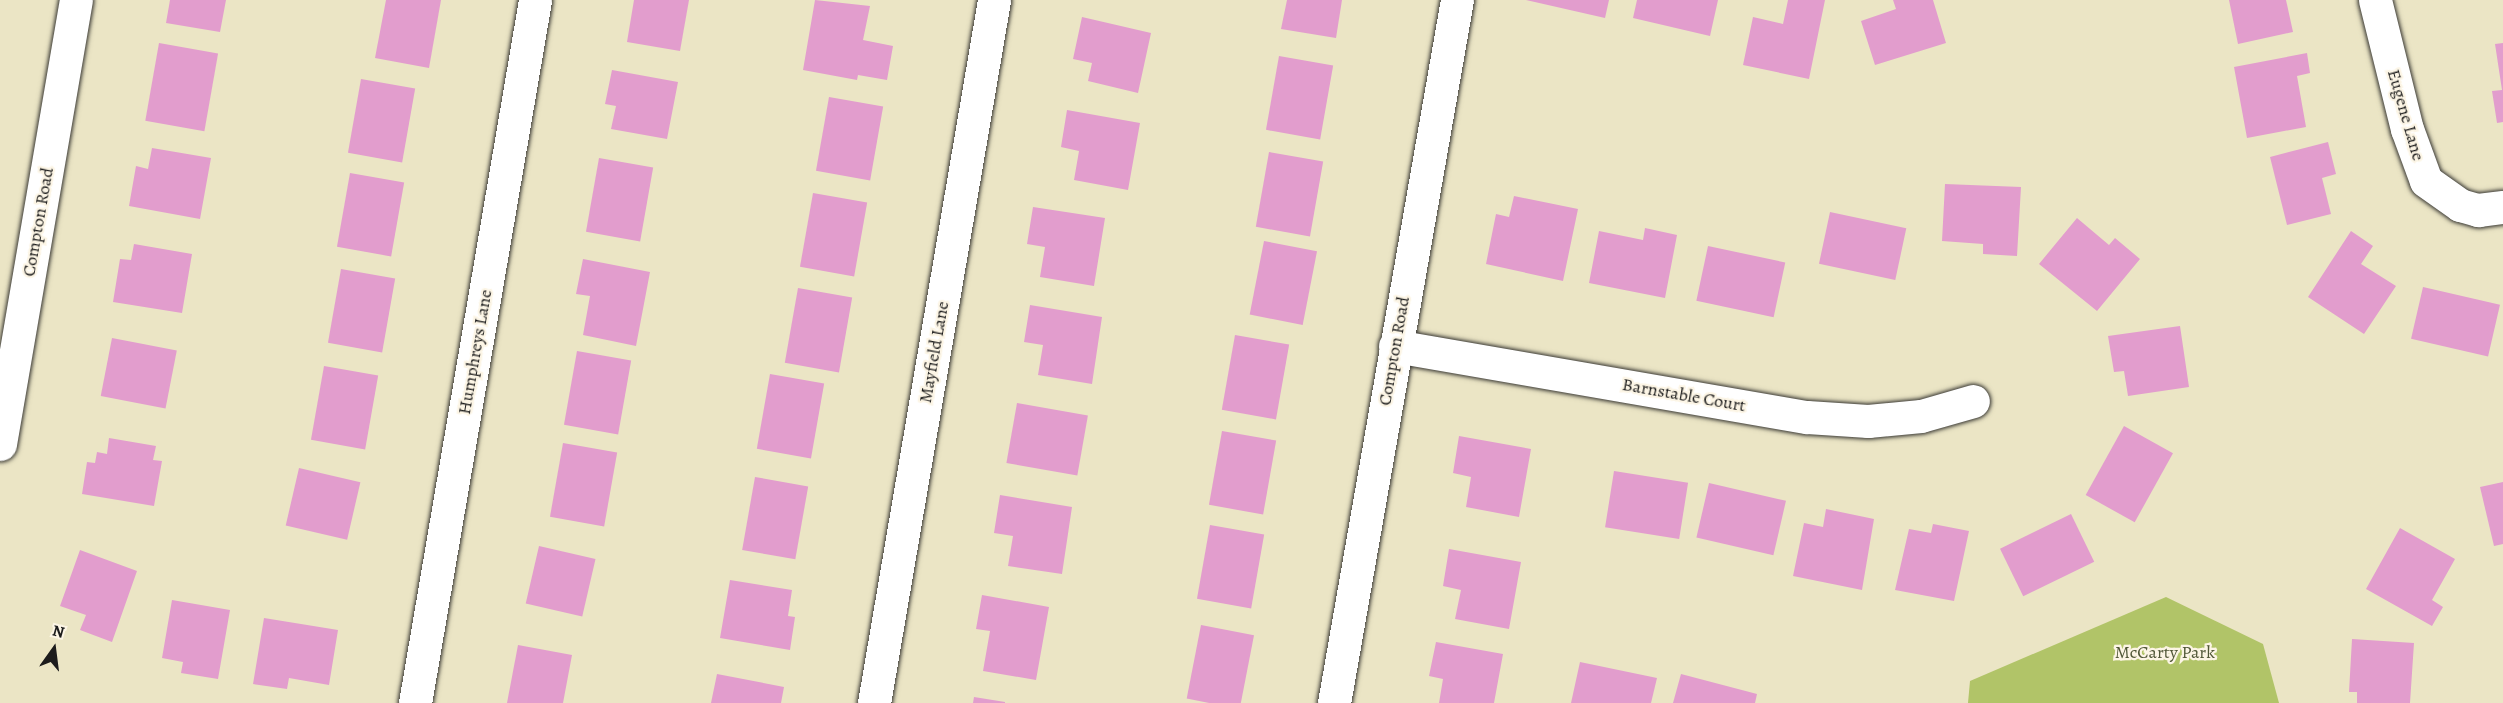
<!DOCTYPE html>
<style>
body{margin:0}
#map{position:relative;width:2503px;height:703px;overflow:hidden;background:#ebe5c5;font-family:Alegreya,serif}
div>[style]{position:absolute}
.green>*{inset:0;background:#b1c468}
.building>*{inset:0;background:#e29dcd;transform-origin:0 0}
.roads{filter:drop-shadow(0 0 2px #3b3a35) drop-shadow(0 0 2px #3b3a35)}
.street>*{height:33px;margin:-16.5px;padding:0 16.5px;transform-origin:16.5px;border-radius:16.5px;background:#fff}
span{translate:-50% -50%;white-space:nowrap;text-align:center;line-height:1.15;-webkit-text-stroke:4.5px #fcf5e5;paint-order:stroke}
.street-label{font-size:18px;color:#1c1c1c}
.park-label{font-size:18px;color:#505737}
.north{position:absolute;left:24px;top:619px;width:60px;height:60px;-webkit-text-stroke:4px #fcf5e5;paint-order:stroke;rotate:14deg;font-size:16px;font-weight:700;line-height:24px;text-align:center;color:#1c1c1c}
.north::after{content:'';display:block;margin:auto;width:21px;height:27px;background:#1c1c1c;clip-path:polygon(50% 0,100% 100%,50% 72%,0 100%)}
</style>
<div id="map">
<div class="green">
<i style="clip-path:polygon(2166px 597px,2263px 644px,2279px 703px,1968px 703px,1970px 681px)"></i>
</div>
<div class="building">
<i style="clip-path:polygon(170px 0,226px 0,220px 32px,166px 23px)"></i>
<i style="clip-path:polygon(386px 0,441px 0,429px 68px,375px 58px)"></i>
<i style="clip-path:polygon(634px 0,689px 0,680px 51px,627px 42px)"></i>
<i style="clip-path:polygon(815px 0,870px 6px,863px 40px,893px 46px,887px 80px,858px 75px,857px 80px,803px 70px)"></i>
<i style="clip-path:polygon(1287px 0,1342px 0,1336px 38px,1281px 29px)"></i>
<i style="clip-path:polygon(1526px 0,1609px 0,1605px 18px)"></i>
<i style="clip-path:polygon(1637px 0,1718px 0,1710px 36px,1633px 18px)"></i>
<i style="clip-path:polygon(1788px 0,1825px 0,1809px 79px,1743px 65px,1753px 17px,1783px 24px)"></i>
<i style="clip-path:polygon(1893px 0,1933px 0,1946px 43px,1875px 65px,1861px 21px,1896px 9px)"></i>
<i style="clip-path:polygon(2229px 0,2286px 0,2293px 32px,2238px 44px)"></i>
<i style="clip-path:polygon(1082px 17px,1151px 33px,1138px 93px,1088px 81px,1092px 63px,1073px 59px)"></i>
<i style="left:159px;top:43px;width:60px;height:79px;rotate:10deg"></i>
<i style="clip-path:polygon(2503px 43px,2503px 122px,2497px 123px,2492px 91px,2502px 90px,2495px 44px)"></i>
<i style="clip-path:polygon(2307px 53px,2310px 73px,2297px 76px,2306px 127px,2247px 138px,2234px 67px)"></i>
<i style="left:1279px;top:56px;width:55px;height:75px;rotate:10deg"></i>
<i style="clip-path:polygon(612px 70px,678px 82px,667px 139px,611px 129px,616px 106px,605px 104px)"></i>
<i style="left:361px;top:79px;width:55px;height:75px;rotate:10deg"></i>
<i style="left:829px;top:97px;width:55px;height:75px;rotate:10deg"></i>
<i style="clip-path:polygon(1067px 110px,1140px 123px,1128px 190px,1074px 180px,1079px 151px,1061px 147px)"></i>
<i style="clip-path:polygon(2328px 142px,2336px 174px,2322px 178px,2331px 214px,2287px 225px,2270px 157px)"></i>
<i style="clip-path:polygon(152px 148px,211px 158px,200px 219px,129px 206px,136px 166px,148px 169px)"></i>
<i style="left:1269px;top:152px;width:55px;height:76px;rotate:10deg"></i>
<i style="left:599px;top:158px;width:55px;height:75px;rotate:10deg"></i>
<i style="left:350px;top:173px;width:55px;height:75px;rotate:10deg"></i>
<i style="clip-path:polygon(1945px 184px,2021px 187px,2017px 256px,1983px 254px,1983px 244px,1942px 241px)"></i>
<i style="left:813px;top:193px;width:55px;height:75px;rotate:10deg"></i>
<i style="clip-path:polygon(1514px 196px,1578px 209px,1563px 281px,1486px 264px,1496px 214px,1509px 217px)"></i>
<i style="clip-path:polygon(1033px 207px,1105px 218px,1094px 286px,1040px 277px,1045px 247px,1027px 244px)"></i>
<i style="left:1830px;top:212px;width:78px;height:53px;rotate:12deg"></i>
<i style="clip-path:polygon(2077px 218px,2109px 245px,2115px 238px,2140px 259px,2097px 311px,2039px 264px)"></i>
<i style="clip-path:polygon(1645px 228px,1677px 235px,1665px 298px,1589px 283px,1599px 231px,1643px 240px)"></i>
<i style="clip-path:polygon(2351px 231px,2373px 246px,2361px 264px,2396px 286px,2364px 334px,2308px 297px)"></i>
<i style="left:1264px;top:241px;width:54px;height:75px;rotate:11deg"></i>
<i style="clip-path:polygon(134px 244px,192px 254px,182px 313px,113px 302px,120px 259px,131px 260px)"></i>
<i style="left:1708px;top:246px;width:79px;height:56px;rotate:12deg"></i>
<i style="clip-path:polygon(583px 259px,650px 272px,636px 346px,583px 335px,590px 296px,576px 294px)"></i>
<i style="left:341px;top:269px;width:55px;height:75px;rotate:10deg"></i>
<i style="left:2423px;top:287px;width:79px;height:53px;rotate:13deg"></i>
<i style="left:798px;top:288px;width:55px;height:76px;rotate:10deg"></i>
<i style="clip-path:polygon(1030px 305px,1102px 317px,1092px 384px,1038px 375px,1043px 345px,1024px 342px)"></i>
<i style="clip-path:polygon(2180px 326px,2189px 387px,2128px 396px,2124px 371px,2114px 372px,2108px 336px)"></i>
<i style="left:1235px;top:335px;width:55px;height:76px;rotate:10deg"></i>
<i style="left:112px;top:338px;width:66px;height:59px;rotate:11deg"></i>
<i style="left:577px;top:351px;width:55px;height:75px;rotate:10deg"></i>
<i style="left:324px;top:366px;width:55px;height:75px;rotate:10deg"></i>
<i style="left:770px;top:374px;width:55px;height:76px;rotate:10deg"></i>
<i style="left:1017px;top:403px;width:72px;height:61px;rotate:10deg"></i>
<i style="left:2124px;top:426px;width:56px;height:79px;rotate:29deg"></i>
<i style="left:1222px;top:431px;width:55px;height:75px;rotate:10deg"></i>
<i style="clip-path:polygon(1459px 436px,1531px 449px,1519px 517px,1466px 507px,1471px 477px,1453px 473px)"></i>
<i style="clip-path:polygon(109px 438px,156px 446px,153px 460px,162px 461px,154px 506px,82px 494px,87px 462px,95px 463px,97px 452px,107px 454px)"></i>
<i style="left:563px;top:443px;width:55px;height:75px;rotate:10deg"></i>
<i style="left:299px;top:468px;width:63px;height:59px;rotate:13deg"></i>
<i style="left:1614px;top:471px;width:75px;height:57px;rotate:9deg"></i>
<i style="left:755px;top:477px;width:54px;height:74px;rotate:10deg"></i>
<i style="clip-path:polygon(2503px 482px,2503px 544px,2494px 546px,2480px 487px)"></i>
<i style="left:1709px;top:483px;width:79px;height:56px;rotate:13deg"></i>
<i style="clip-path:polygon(1000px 495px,1072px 507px,1062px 574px,1008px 566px,1013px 536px,994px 533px)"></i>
<i style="clip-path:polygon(1826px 509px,1874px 519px,1862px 590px,1793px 576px,1804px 523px,1823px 527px)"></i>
<i style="left:2071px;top:514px;width:53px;height:79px;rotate:64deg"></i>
<i style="clip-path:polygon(1933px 524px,1969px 531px,1954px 601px,1895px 590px,1909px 529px,1931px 533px)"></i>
<i style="left:1210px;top:525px;width:55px;height:75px;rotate:10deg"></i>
<i style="clip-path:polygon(2400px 528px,2455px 559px,2432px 600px,2443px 607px,2432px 626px,2366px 589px)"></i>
<i style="left:539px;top:546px;width:58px;height:59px;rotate:13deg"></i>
<i style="clip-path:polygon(1449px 549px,1521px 562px,1509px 629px,1455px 619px,1461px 590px,1443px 586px)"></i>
<i style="clip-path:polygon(80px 550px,137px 571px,112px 642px,80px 630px,86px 615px,60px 606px)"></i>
<i style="clip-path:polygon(730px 580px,792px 590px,788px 616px,795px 617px,790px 650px,720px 638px)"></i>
<i style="clip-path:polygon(982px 595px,1049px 607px,1036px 680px,983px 671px,990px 631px,976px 629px)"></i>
<i style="clip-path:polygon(172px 600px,230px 610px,218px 679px,181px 673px,183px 662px,162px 658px)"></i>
<i style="clip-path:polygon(264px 618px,338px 630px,329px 685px,289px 678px,287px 689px,253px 684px)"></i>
<i style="left:1201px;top:625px;width:54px;height:75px;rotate:11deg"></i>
<i style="clip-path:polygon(2352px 639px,2414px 643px,2410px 703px,2357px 703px,2357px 692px,2349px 692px)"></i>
<i style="clip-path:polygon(1436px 642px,1503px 654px,1494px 703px,1439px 703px,1443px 679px,1429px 676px)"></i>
<i style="clip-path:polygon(518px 645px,572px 655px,563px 703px,507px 703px)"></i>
<i style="clip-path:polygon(1580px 662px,1657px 678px,1651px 703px,1571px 703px)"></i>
<i style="clip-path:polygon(717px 674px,784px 687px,781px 703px,711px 703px)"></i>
<i style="clip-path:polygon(1681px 674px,1757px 694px,1755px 703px,1673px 703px)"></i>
<i style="clip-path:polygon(974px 697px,1005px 702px,1005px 703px,973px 703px)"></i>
</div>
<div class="roads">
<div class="street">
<i style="left:2375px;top:0;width:133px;rotate:76.1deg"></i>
<i style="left:2407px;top:129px;width:55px;rotate:69.9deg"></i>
<i style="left:2426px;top:181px;width:42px;rotate:35.2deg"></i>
<i style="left:2460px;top:205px;width:19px;rotate:16deg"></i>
<i style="left:2478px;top:210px;width:25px;rotate:-7deg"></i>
<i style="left:1395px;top:346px;width:418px;rotate:9.8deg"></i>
<i style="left:1807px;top:417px;width:61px;rotate:3.8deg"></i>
<i style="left:1868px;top:421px;width:53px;rotate:-5.4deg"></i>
<i style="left:1921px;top:416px;width:54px;rotate:-16.1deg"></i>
<i style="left:0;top:444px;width:450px;rotate:-80.3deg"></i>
<i style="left:415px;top:703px;width:713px;rotate:-80.31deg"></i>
<i style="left:874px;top:703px;width:713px;rotate:-80.31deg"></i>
<i style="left:1334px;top:703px;width:714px;rotate:-80.08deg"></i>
</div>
</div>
<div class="street-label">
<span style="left:2406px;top:115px;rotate:74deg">Eugene Lane</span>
<span style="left:38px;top:222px;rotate:-80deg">Compton Road</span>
<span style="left:1394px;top:351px;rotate:-80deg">Compton Road</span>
<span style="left:475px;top:352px;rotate:-80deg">Humphreys Lane</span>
<span style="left:934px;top:352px;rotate:-80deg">Mayfield Lane</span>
<span style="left:1684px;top:395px;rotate:10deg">Barnstable Court</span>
</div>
<div class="park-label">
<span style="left:2165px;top:652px">McCarty Park</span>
</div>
<div class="north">N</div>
</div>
